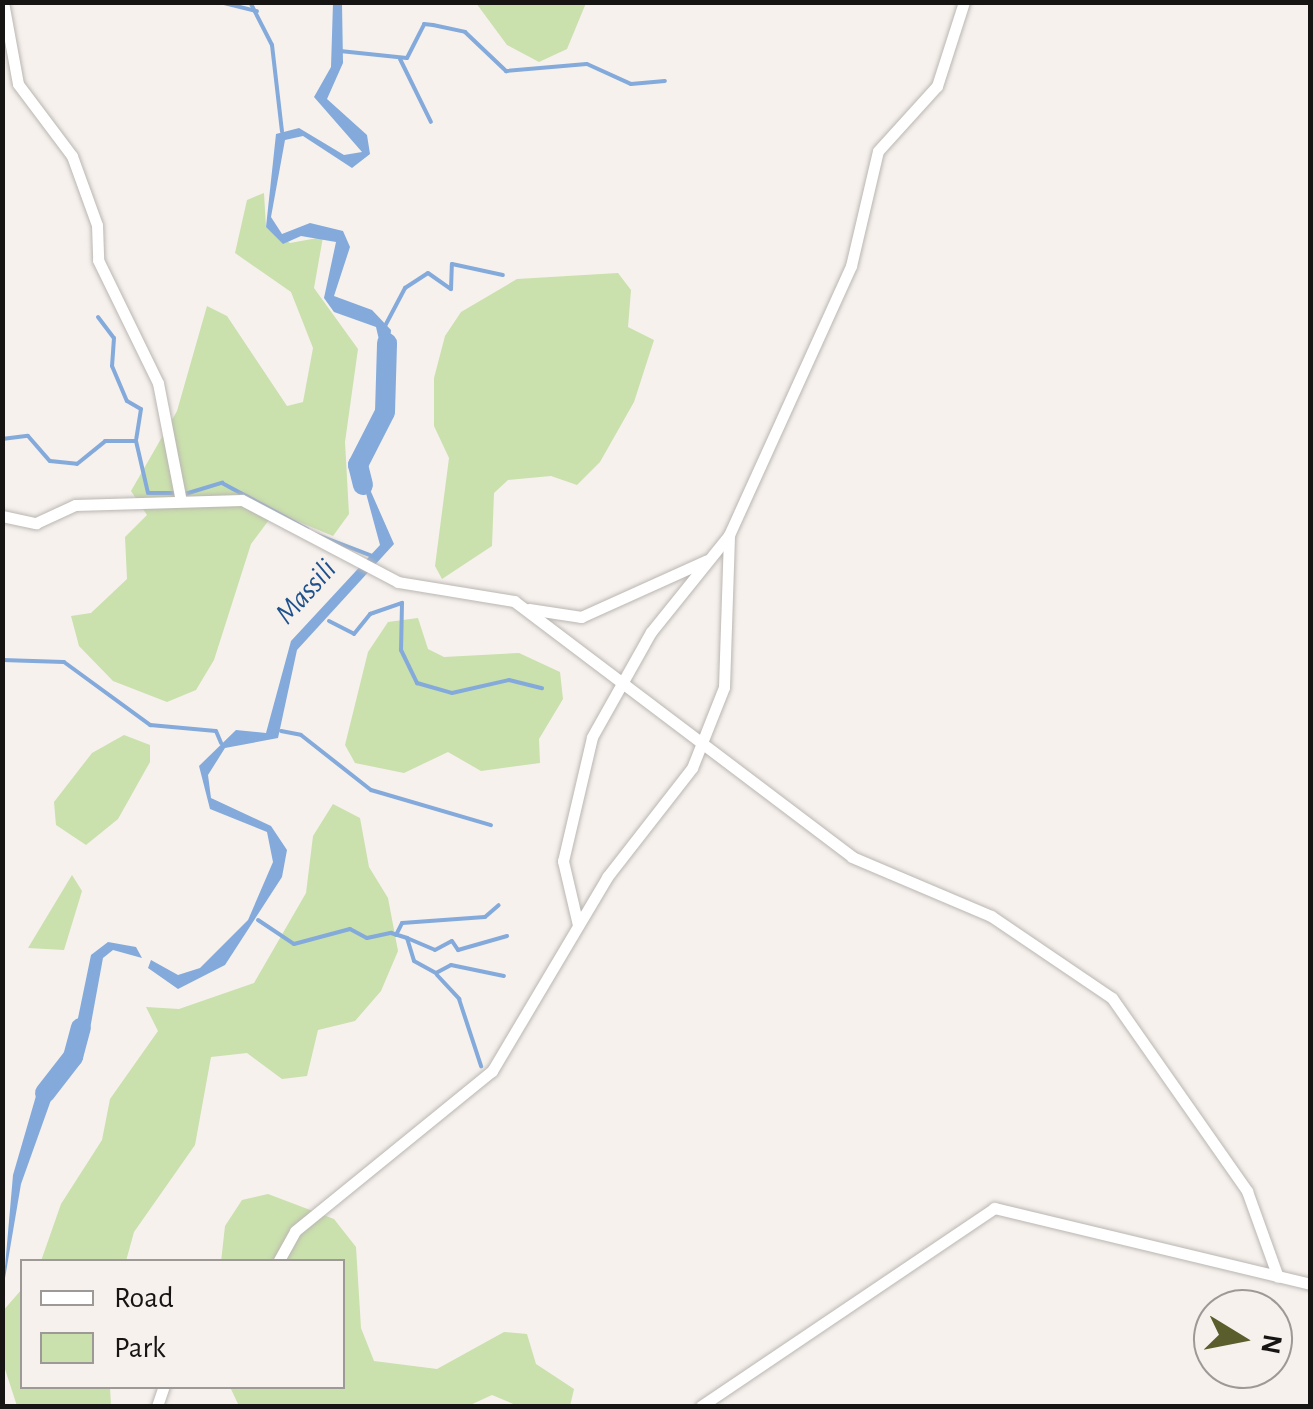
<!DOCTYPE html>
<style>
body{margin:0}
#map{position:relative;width:1313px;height:1409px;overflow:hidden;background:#f6f1ed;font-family:"Alegreya Sans",sans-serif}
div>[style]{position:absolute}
.green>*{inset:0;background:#cae0ad}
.water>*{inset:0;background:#83aadb}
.stream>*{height:4px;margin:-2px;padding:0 2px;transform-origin:2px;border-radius:2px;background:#83aadb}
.river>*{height:20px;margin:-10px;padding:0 10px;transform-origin:10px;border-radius:10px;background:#83aadb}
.roads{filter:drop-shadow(0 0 2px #bab6b2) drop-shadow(0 0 2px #bab6b2)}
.street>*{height:11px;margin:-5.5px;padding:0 5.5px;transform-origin:5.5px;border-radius:5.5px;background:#fff}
span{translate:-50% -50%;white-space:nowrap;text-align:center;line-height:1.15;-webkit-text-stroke:8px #f6f1ed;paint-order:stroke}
.water-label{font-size:30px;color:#1f518e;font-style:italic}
.frame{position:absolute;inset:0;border:5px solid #171514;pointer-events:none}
.legend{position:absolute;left:20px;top:1259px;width:325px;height:130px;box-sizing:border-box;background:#f6f1ed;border:2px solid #9d9996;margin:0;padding:12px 18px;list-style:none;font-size:30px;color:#171514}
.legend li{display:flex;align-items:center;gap:20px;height:50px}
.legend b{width:50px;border:2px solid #9d9996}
.north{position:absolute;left:1193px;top:1289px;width:100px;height:100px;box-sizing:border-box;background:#f6f1ed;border:2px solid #9d9996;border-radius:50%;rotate:100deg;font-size:28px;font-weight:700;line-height:40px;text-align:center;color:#171514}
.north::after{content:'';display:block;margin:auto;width:35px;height:45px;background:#5a5e2c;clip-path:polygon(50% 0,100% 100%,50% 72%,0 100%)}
</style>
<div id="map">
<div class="green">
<i style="clip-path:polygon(476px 3px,476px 2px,586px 3px,567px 49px,539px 62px,507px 45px)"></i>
<i style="clip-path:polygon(264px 193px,266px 227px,290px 243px,323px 237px,314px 288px,358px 349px,345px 442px,349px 514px,333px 536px,275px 512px,251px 544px,214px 660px,196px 690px,167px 702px,113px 681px,79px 646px,71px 616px,91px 613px,127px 579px,125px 537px,147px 515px,131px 491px,177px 411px,207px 306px,227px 316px,287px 406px,303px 402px,313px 348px,291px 292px,235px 253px,247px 200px)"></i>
<i style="clip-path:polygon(618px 273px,631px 290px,628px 327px,654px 340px,634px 402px,600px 462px,577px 485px,551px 476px,508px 480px,494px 493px,492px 546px,442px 579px,435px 566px,449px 458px,434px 426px,434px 378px,445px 336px,461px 312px,517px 279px)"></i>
<i style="clip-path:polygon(418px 618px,428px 649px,444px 657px,519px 653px,560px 672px,563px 699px,539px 739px,540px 763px,481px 771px,448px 752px,404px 773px,355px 763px,345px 745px,368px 652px,388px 622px)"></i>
<i style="clip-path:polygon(124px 735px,150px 745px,150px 762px,118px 819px,86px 845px,56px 825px,54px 802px,92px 753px)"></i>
<i style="clip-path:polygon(333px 804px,360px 818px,369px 867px,388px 898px,398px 951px,381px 991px,355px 1021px,318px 1030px,307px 1076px,282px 1079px,247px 1053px,211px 1057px,195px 1145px,134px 1232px,126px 1261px,41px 1261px,61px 1204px,102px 1140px,110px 1099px,158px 1031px,146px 1007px,179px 1009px,254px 983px,306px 893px,313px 836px)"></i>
<i style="clip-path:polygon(72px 875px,82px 891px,64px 950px,28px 948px)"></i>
<i style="clip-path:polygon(268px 1194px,334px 1219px,356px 1247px,361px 1328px,374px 1361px,437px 1369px,504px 1332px,527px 1334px,536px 1364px,574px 1389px,570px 1406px,518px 1406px,492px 1395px,468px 1406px,239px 1406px,230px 1387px,342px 1386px,342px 1262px,221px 1262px,225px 1226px,242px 1200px)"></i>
<i style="clip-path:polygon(22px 1289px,22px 1386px,110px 1387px,111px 1406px,17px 1406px,3px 1363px,2px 1312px)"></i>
</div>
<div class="water">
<i style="clip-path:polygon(333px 3px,342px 3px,343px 63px,327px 99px,367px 135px,370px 154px,352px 168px,303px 136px,285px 140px,271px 217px,282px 234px,310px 223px,343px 231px,350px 247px,334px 296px,372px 310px,391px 330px,387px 374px,376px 327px,334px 312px,324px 298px,336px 242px,301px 236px,283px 244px,266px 227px,276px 134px,299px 128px,344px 155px,362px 152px,314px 97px,331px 67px)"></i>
<i style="clip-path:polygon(357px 460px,394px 544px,297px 650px,278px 738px,225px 748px,208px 775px,211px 798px,271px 826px,287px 850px,282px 877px,225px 965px,178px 989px,148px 968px,151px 960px,178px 975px,200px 968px,248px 920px,273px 862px,267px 832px,210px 809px,199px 766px,236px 730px,266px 733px,291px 641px,380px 545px)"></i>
<i style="clip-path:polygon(108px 942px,136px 947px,142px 958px,113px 950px,103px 958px,90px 1029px,71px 1052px,91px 955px)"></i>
<i style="clip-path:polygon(61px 1072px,21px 1184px,3px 1290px,13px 1175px,38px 1089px)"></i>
</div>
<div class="stream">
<i style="left:220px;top:2px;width:38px;rotate:14deg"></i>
<i style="left:250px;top:2px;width:48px;rotate:62.9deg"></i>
<i style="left:272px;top:45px;width:87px;rotate:83.4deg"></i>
<i style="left:340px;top:51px;width:67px;rotate:6deg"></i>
<i style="left:407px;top:58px;width:38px;rotate:-63deg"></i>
<i style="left:424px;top:24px;width:9px;rotate:6deg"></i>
<i style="left:433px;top:25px;width:33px;rotate:12deg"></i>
<i style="left:465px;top:32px;width:57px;rotate:43.6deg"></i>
<i style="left:506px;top:71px;width:81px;rotate:-4.9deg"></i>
<i style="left:587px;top:64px;width:48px;rotate:24.4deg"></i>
<i style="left:631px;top:84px;width:34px;rotate:-5deg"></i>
<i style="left:400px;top:59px;width:70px;rotate:63.8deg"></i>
<i style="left:98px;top:317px;width:26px;rotate:53deg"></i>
<i style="left:114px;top:338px;width:28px;rotate:94deg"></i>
<i style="left:112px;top:366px;width:38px;rotate:67deg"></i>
<i style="left:127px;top:401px;width:16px;rotate:30deg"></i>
<i style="left:141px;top:409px;width:30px;rotate:99deg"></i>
<i style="left:385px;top:326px;width:43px;rotate:-62.2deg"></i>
<i style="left:405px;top:288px;width:27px;rotate:-33deg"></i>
<i style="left:428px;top:273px;width:28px;rotate:35deg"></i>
<i style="left:451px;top:289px;width:25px;rotate:-88deg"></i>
<i style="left:452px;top:264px;width:52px;rotate:12.2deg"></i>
<i style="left:2px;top:439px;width:26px;rotate:-7deg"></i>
<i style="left:28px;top:436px;width:33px;rotate:49deg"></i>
<i style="left:50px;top:461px;width:27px;rotate:6deg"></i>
<i style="left:77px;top:464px;width:36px;rotate:-39deg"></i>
<i style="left:105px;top:441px;width:31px"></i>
<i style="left:136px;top:441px;width:53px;rotate:77deg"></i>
<i style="left:148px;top:493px;width:27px"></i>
<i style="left:185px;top:494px;width:39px;rotate:-17deg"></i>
<i style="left:222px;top:483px;width:97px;rotate:28.4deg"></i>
<i style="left:315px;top:534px;width:61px;rotate:21.1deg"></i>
<i style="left:329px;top:621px;width:28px;rotate:27deg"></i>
<i style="left:354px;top:634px;width:26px;rotate:-51deg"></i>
<i style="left:370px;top:614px;width:34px;rotate:-19deg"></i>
<i style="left:402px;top:603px;width:47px;rotate:91.2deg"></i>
<i style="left:401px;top:650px;width:37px;rotate:64deg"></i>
<i style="left:417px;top:683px;width:36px;rotate:16deg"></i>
<i style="left:452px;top:693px;width:58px;rotate:-12.8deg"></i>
<i style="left:509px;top:680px;width:34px;rotate:14deg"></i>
<i style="left:2px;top:660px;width:62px;rotate:1.8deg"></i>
<i style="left:64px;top:662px;width:107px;rotate:36.2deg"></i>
<i style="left:150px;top:725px;width:66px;rotate:5.2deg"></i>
<i style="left:216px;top:731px;width:13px;rotate:67deg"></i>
<i style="left:281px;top:731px;width:20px;rotate:11deg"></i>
<i style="left:301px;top:735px;width:89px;rotate:38.2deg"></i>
<i style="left:371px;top:790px;width:125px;rotate:16.3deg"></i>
<i style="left:258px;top:920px;width:43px;rotate:33.7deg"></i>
<i style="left:294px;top:944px;width:58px;rotate:-15deg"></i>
<i style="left:350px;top:929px;width:19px;rotate:28deg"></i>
<i style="left:367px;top:938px;width:25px;rotate:-12deg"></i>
<i style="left:391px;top:933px;width:17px;rotate:17deg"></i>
<i style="left:407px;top:938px;width:24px;rotate:73deg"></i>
<i style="left:414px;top:961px;width:25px;rotate:29deg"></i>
<i style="left:436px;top:973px;width:17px;rotate:-28deg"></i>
<i style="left:451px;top:965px;width:54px;rotate:11.7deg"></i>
<i style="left:396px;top:935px;width:13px;rotate:-63deg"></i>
<i style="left:402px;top:923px;width:83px;rotate:-4.1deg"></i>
<i style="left:485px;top:917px;width:18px;rotate:-41deg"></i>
<i style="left:407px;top:938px;width:30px;rotate:23deg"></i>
<i style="left:435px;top:950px;width:19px;rotate:-28deg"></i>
<i style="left:452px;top:941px;width:11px;rotate:56deg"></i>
<i style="left:458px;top:950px;width:51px;rotate:-15.9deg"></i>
<i style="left:437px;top:975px;width:33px;rotate:47deg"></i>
<i style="left:459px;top:999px;width:71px;rotate:71.8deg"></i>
</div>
<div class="river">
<i style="left:363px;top:485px;width:21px;rotate:-104deg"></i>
<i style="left:358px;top:465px;width:59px;rotate:-63deg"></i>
<i style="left:385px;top:412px;width:69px;rotate:-88.3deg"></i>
<i style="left:45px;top:1093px;width:46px;rotate:-52.1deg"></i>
<i style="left:73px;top:1057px;width:30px;rotate:-75deg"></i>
</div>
<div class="roads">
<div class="street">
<i style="left:3px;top:2px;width:83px;rotate:79.6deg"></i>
<i style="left:18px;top:84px;width:90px;rotate:53.1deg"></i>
<i style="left:72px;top:156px;width:73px;rotate:70.1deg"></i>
<i style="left:97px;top:225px;width:35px;rotate:88deg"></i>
<i style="left:98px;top:260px;width:137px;rotate:64deg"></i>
<i style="left:158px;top:383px;width:120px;rotate:79deg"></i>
<i style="left:2px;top:516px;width:35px;rotate:12deg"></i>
<i style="left:36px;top:523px;width:43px;rotate:-24.8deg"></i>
<i style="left:75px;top:505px;width:167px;rotate:-1.7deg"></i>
<i style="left:242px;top:500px;width:176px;rotate:27.7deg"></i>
<i style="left:398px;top:582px;width:118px;rotate:9.3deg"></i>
<i style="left:514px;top:601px;width:424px;rotate:37.1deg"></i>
<i style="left:852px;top:857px;width:151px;rotate:23deg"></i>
<i style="left:991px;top:916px;width:146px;rotate:34.1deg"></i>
<i style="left:1112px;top:998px;width:236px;rotate:55deg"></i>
<i style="left:1247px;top:1191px;width:91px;rotate:70.2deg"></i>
<i style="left:529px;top:609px;width:53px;rotate:8.7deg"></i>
<i style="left:581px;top:617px;width:138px;rotate:-24.3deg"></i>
<i style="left:578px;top:925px;width:66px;rotate:-103.2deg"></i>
<i style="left:563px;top:861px;width:127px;rotate:-76.8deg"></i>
<i style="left:592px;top:737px;width:120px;rotate:-60.7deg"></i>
<i style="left:651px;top:632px;width:124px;rotate:-51.2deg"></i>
<i style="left:278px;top:1262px;width:35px;rotate:-61deg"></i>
<i style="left:295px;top:1231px;width:254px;rotate:-39.1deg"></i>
<i style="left:492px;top:1071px;width:226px;rotate:-59.3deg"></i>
<i style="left:607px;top:877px;width:138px;rotate:-52.1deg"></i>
<i style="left:692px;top:768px;width:87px;rotate:-68.4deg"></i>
<i style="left:724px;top:687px;width:152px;rotate:-88.1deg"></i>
<i style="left:729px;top:535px;width:295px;rotate:-65.6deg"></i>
<i style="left:851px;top:266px;width:118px;rotate:-76.8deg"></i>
<i style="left:878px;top:151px;width:88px;rotate:-47.8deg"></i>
<i style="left:937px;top:86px;width:88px;rotate:-72.2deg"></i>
<i style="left:157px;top:1406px;width:21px;rotate:-71deg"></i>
<i style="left:701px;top:1406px;width:354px;rotate:-34deg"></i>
<i style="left:994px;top:1208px;width:325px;rotate:13.5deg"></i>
</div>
</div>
<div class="water-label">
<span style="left:306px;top:592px;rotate:-48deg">Massili</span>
</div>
<div class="frame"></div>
<ul class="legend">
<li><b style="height:12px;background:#fff"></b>Road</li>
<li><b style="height:28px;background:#cae0ad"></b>Park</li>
</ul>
<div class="north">N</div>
</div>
